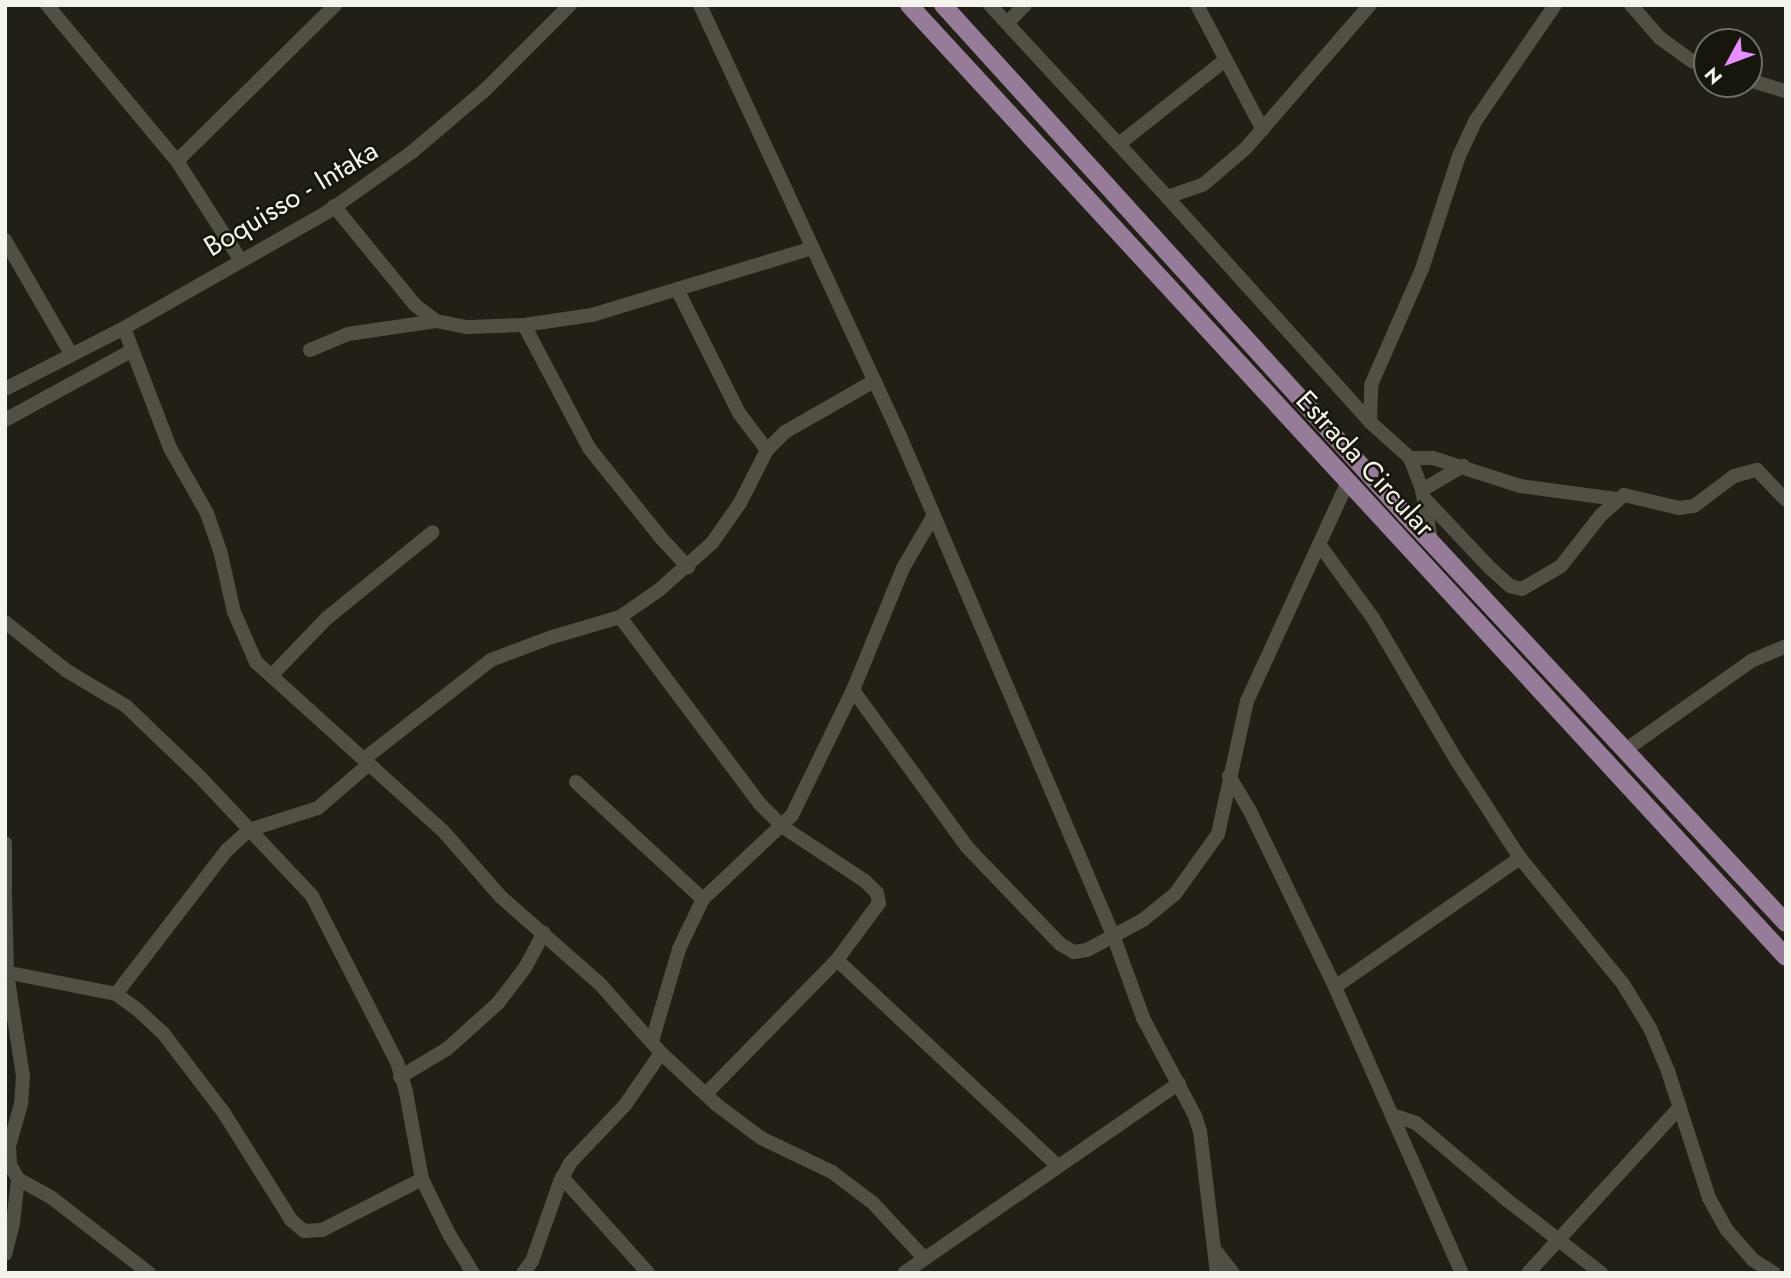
<!DOCTYPE html>
<style>
body{margin:0}
#map{position:relative;width:1791px;height:1278px;overflow:hidden;background:#211f16;font-family:Jost,sans-serif}
div>[style]{position:absolute}
.minor>*{height:14px;margin:-7px;padding:0 7px;transform-origin:7px;border-radius:7px;background:#525045}
.major>*{height:18px;margin:-9px;padding:0 9px;transform-origin:9px;border-radius:9px;background:#977c99}
span{translate:-50% -50%;white-space:nowrap;text-align:center;line-height:1.15;-webkit-text-stroke:5px #17160d;paint-order:stroke}
.street-label{font-size:28px;color:#f4f4ed}
.frame{position:absolute;inset:0;border:7px solid #f4f4ed;pointer-events:none}
.north{position:absolute;left:1693px;top:28px;width:70px;height:70px;box-sizing:border-box;background:#17160d;border:2px solid #6f6f67;border-radius:50%;rotate:229deg;font-size:19px;font-weight:700;line-height:28px;text-align:center;color:#f4f4ed}
.north::after{content:'';display:block;margin:auto;width:24px;height:32px;background:#e88eff;clip-path:polygon(50% 0,100% 100%,50% 72%,0 100%)}
</style>
<div id="map">
<div class="minor">
<i style="left:47px;top:5px;width:203px;rotate:50.2deg"></i>
<i style="left:177px;top:161px;width:117px;rotate:57.3deg"></i>
<i style="left:700px;top:5px;width:475px;rotate:65.1deg"></i>
<i style="left:900px;top:436px;width:543px;rotate:66.88deg"></i>
<i style="left:1113px;top:935px;width:88px;rotate:70.1deg"></i>
<i style="left:1143px;top:1018px;width:111px;rotate:62deg"></i>
<i style="left:1195px;top:1116px;width:16px;rotate:72deg"></i>
<i style="left:1200px;top:1131px;width:143px;rotate:83.2deg"></i>
<i style="left:990px;top:5px;width:261px;rotate:47.3deg"></i>
<i style="left:1167px;top:197px;width:303px;rotate:47.9deg"></i>
<i style="left:1370px;top:422px;width:54px;rotate:42deg"></i>
<i style="left:1410px;top:458px;width:34px;rotate:69deg"></i>
<i style="left:1422px;top:490px;width:50px;rotate:79.6deg"></i>
<i style="left:1197px;top:5px;width:141px;rotate:62.2deg"></i>
<i style="left:1631px;top:5px;width:44px;rotate:48.7deg"></i>
<i style="left:1660px;top:38px;width:39px;rotate:36deg"></i>
<i style="left:1692px;top:61px;width:16px;rotate:18deg"></i>
<i style="left:1007px;top:23px;width:25px;rotate:-45deg"></i>
<i style="left:1749px;top:80px;width:39px;rotate:17deg"></i>
<i style="left:1119px;top:144px;width:135px;rotate:-38.4deg"></i>
<i style="left:177px;top:161px;width:222px;rotate:-44.6deg"></i>
<i style="left:1167px;top:197px;width:39px;rotate:-19deg"></i>
<i style="left:1204px;top:184px;width:55px;rotate:-40.6deg"></i>
<i style="left:1246px;top:148px;width:189px;rotate:-49.1deg"></i>
<i style="left:334px;top:206px;width:128px;rotate:50.7deg"></i>
<i style="left:415px;top:305px;width:26px;rotate:37deg"></i>
<i style="left:436px;top:321px;width:33px;rotate:11deg"></i>
<i style="left:468px;top:327px;width:56px;rotate:-2deg"></i>
<i style="left:524px;top:325px;width:69px;rotate:-8.4deg"></i>
<i style="left:592px;top:315px;width:230px;rotate:-16.9deg"></i>
<i style="left:5px;top:240px;width:132px;rotate:59.9deg"></i>
<i style="left:677px;top:289px;width:139px;rotate:63.4deg"></i>
<i style="left:739px;top:413px;width:46px;rotate:52.9deg"></i>
<i style="left:524px;top:325px;width:139px;rotate:62.1deg"></i>
<i style="left:589px;top:448px;width:115px;rotate:51.3deg"></i>
<i style="left:661px;top:538px;width:40px;rotate:47deg"></i>
<i style="left:124px;top:328px;width:129px;rotate:69deg"></i>
<i style="left:170px;top:448px;width:75px;rotate:60.4deg"></i>
<i style="left:207px;top:513px;width:39px;rotate:71deg"></i>
<i style="left:220px;top:550px;width:64px;rotate:77.3deg"></i>
<i style="left:234px;top:612px;width:55px;rotate:66.3deg"></i>
<i style="left:256px;top:662px;width:253px;rotate:42.1deg"></i>
<i style="left:444px;top:832px;width:86px;rotate:48.8deg"></i>
<i style="left:501px;top:897px;width:132px;rotate:41.3deg"></i>
<i style="left:600px;top:984px;width:92px;rotate:48.5deg"></i>
<i style="left:661px;top:1053px;width:76px;rotate:42.9deg"></i>
<i style="left:717px;top:1105px;width:55px;rotate:36.9deg"></i>
<i style="left:761px;top:1138px;width:79px;rotate:25.6deg"></i>
<i style="left:832px;top:1172px;width:51px;rotate:37.1deg"></i>
<i style="left:873px;top:1203px;width:76px;rotate:47.1deg"></i>
<i style="left:310px;top:350px;width:41px;rotate:-22.8deg"></i>
<i style="left:348px;top:334px;width:89px;rotate:-8.4deg"></i>
<i style="left:5px;top:389px;width:134px;rotate:-27.1deg"></i>
<i style="left:124px;top:328px;width:236px;rotate:-29.7deg"></i>
<i style="left:329px;top:211px;width:102px;rotate:-35.4deg"></i>
<i style="left:412px;top:152px;width:97px;rotate:-40.4deg"></i>
<i style="left:486px;top:89px;width:119px;rotate:-45deg"></i>
<i style="left:5px;top:420px;width:144px;rotate:-28.7deg"></i>
<i style="left:1370px;top:422px;width:37px;rotate:-88deg"></i>
<i style="left:1371px;top:385px;width:127px;rotate:-66.3deg"></i>
<i style="left:1422px;top:269px;width:119px;rotate:-71.9deg"></i>
<i style="left:1459px;top:156px;width:40px;rotate:-65deg"></i>
<i style="left:1476px;top:120px;width:140px;rotate:-55.5deg"></i>
<i style="left:1410px;top:458px;width:23px"></i>
<i style="left:1433px;top:458px;width:91px;rotate:17.8deg"></i>
<i style="left:1520px;top:486px;width:97px;rotate:7.7deg"></i>
<i style="left:1422px;top:490px;width:48px;rotate:-30.3deg"></i>
<i style="left:1424px;top:498px;width:96px;rotate:46.7deg"></i>
<i style="left:1490px;top:568px;width:27px;rotate:42deg"></i>
<i style="left:1510px;top:586px;width:12px;rotate:14deg"></i>
<i style="left:1522px;top:589px;width:45px;rotate:-30.5deg"></i>
<i style="left:1561px;top:566px;width:65px;rotate:-51.9deg"></i>
<i style="left:1601px;top:515px;width:30px;rotate:-41deg"></i>
<i style="left:1624px;top:495px;width:57px;rotate:13.3deg"></i>
<i style="left:1679px;top:508px;width:15px;rotate:-8deg"></i>
<i style="left:1694px;top:506px;width:50px;rotate:-36.9deg"></i>
<i style="left:1734px;top:476px;width:24px;rotate:-15deg"></i>
<i style="left:1757px;top:470px;width:42px;rotate:46deg"></i>
<i style="left:1319px;top:544px;width:92px;rotate:53.9deg"></i>
<i style="left:1373px;top:618px;width:166px;rotate:59.6deg"></i>
<i style="left:1457px;top:761px;width:116px;rotate:57deg"></i>
<i style="left:1520px;top:858px;width:163px;rotate:50.7deg"></i>
<i style="left:1623px;top:984px;width:52px;rotate:58.5deg"></i>
<i style="left:1650px;top:1028px;width:47px;rotate:67.3deg"></i>
<i style="left:1668px;top:1071px;width:133px;rotate:72.1deg"></i>
<i style="left:1709px;top:1198px;width:37px;rotate:61deg"></i>
<i style="left:1727px;top:1230px;width:40px;rotate:49deg"></i>
<i style="left:1753px;top:1260px;width:25px;rotate:32deg"></i>
<i style="left:620px;top:617px;width:47px;rotate:-34.7deg"></i>
<i style="left:659px;top:590px;width:71px;rotate:-41.6deg"></i>
<i style="left:712px;top:543px;width:49px;rotate:-55deg"></i>
<i style="left:740px;top:503px;width:59px;rotate:-63deg"></i>
<i style="left:767px;top:450px;width:25px;rotate:-45deg"></i>
<i style="left:785px;top:432px;width:103px;rotate:-29.8deg"></i>
<i style="left:5px;top:622px;width:79px;rotate:38.3deg"></i>
<i style="left:67px;top:671px;width:69px;rotate:30.7deg"></i>
<i style="left:126px;top:706px;width:103px;rotate:43.8deg"></i>
<i style="left:200px;top:777px;width:163px;rotate:46.7deg"></i>
<i style="left:312px;top:896px;width:186px;rotate:62.9deg"></i>
<i style="left:397px;top:1062px;width:31px;rotate:73deg"></i>
<i style="left:406px;top:1092px;width:88px;rotate:79.6deg"></i>
<i style="left:422px;top:1179px;width:61px;rotate:63.9deg"></i>
<i style="left:449px;top:1234px;width:46px;rotate:58.4deg"></i>
<i style="left:271px;top:676px;width:81px;rotate:-46deg"></i>
<i style="left:327px;top:618px;width:136px;rotate:-39.1deg"></i>
<i style="left:853px;top:690px;width:194px;rotate:54deg"></i>
<i style="left:967px;top:847px;width:134px;rotate:46.2deg"></i>
<i style="left:1060px;top:944px;width:16px;rotate:30deg"></i>
<i style="left:1074px;top:952px;width:13px;rotate:-9deg"></i>
<i style="left:1087px;top:950px;width:64px;rotate:-28.2deg"></i>
<i style="left:1143px;top:920px;width:41px;rotate:-39.1deg"></i>
<i style="left:1175px;top:894px;width:74px;rotate:-54.4deg"></i>
<i style="left:1218px;top:834px;width:136px;rotate:-77.7deg"></i>
<i style="left:1247px;top:701px;width:239px;rotate:-65.3deg"></i>
<i style="left:1624px;top:751px;width:156px;rotate:-35.3deg"></i>
<i style="left:1751px;top:661px;width:38px;rotate:-23deg"></i>
<i style="left:364px;top:759px;width:161px;rotate:-37.9deg"></i>
<i style="left:491px;top:660px;width:65px;rotate:-20.7deg"></i>
<i style="left:552px;top:637px;width:71px;rotate:-16.4deg"></i>
<i style="left:620px;top:617px;width:234px;rotate:53.2deg"></i>
<i style="left:760px;top:804px;width:33px;rotate:45deg"></i>
<i style="left:783px;top:827px;width:98px;rotate:33.4deg"></i>
<i style="left:865px;top:881px;width:17px;rotate:45deg"></i>
<i style="left:877px;top:893px;width:10px;rotate:79deg"></i>
<i style="left:879px;top:903px;width:71px;rotate:126.4deg"></i>
<i style="left:837px;top:960px;width:187px;rotate:134.4deg"></i>
<i style="left:1229px;top:776px;width:41px;rotate:59deg"></i>
<i style="left:1250px;top:811px;width:195px;rotate:64.2deg"></i>
<i style="left:1335px;top:987px;width:313px;rotate:66.1deg"></i>
<i style="left:576px;top:782px;width:173px;rotate:42.7deg"></i>
<i style="left:5px;top:843px;width:46px;rotate:90deg"></i>
<i style="left:5px;top:894px;width:79px;rotate:88.5deg"></i>
<i style="left:7px;top:973px;width:104px;rotate:81.2deg"></i>
<i style="left:23px;top:1076px;width:28px;rotate:94deg"></i>
<i style="left:21px;top:1104px;width:44px;rotate:105.9deg"></i>
<i style="left:9px;top:1146px;width:19px;rotate:87deg"></i>
<i style="left:10px;top:1165px;width:16px;rotate:60deg"></i>
<i style="left:18px;top:1179px;width:44px;rotate:96.5deg"></i>
<i style="left:13px;top:1223px;width:32px;rotate:104deg"></i>
<i style="left:837px;top:960px;width:301px;rotate:43deg"></i>
<i style="left:5px;top:972px;width:113px;rotate:11.2deg"></i>
<i style="left:116px;top:994px;width:27px;rotate:36deg"></i>
<i style="left:138px;top:1010px;width:34px;rotate:43deg"></i>
<i style="left:163px;top:1033px;width:101px;rotate:52.7deg"></i>
<i style="left:224px;top:1113px;width:126px;rotate:57.9deg"></i>
<i style="left:291px;top:1220px;width:17px;rotate:40deg"></i>
<i style="left:304px;top:1231px;width:18px;rotate:-3deg"></i>
<i style="left:322px;top:1230px;width:112px;rotate:-27deg"></i>
<i style="left:1335px;top:987px;width:226px;rotate:-34.9deg"></i>
<i style="left:116px;top:994px;width:182px;rotate:-52.4deg"></i>
<i style="left:227px;top:850px;width:30px;rotate:-42deg"></i>
<i style="left:249px;top:830px;width:72px;rotate:-17.7deg"></i>
<i style="left:318px;top:808px;width:67px;rotate:-40.8deg"></i>
<i style="left:652px;top:1041px;width:96px;rotate:-73.6deg"></i>
<i style="left:679px;top:949px;width:55px;rotate:-64.4deg"></i>
<i style="left:703px;top:899px;width:122px;rotate:-43.3deg"></i>
<i style="left:792px;top:815px;width:139px;rotate:-64deg"></i>
<i style="left:853px;top:690px;width:132px;rotate:-67.7deg"></i>
<i style="left:903px;top:568px;width:61px;rotate:-59.7deg"></i>
<i style="left:400px;top:1077px;width:55px;rotate:-30.8deg"></i>
<i style="left:447px;top:1049px;width:69px;rotate:-42deg"></i>
<i style="left:498px;top:1003px;width:44px;rotate:-52.4deg"></i>
<i style="left:525px;top:968px;width:40px;rotate:-62deg"></i>
<i style="left:1393px;top:1115px;width:24px;rotate:19deg"></i>
<i style="left:1416px;top:1123px;width:119px;rotate:40.2deg"></i>
<i style="left:1507px;top:1200px;width:119px;rotate:37.8deg"></i>
<i style="left:562px;top:1177px;width:129px;rotate:48.1deg"></i>
<i style="left:18px;top:1179px;width:39px;rotate:29deg"></i>
<i style="left:52px;top:1198px;width:123px;rotate:37.7deg"></i>
<i style="left:1215px;top:1250px;width:29px;rotate:52deg"></i>
<i style="left:523px;top:1273px;width:15px;rotate:-53deg"></i>
<i style="left:532px;top:1261px;width:84px;rotate:-70.5deg"></i>
<i style="left:560px;top:1182px;width:21px;rotate:-62deg"></i>
<i style="left:570px;top:1163px;width:80px;rotate:-46.5deg"></i>
<i style="left:625px;top:1105px;width:63px;rotate:-55.3deg"></i>
<i style="left:904px;top:1273px;width:334px;rotate:-34.6deg"></i>
<i style="left:1528px;top:1273px;width:224px;rotate:-47.5deg"></i>
</div>
<div class="major">
<i style="left:909px;top:5px;width:1294px;rotate:47.35deg"></i>
<i style="left:943px;top:5px;width:687px;rotate:47.77deg"></i>
<i style="left:1405px;top:514px;width:559px;rotate:47.03deg"></i>
</div>
<div class="street-label">
<span style="left:291px;top:199px;rotate:-31deg">Boquisso - Intaka</span>
<span style="left:1365px;top:464px;rotate:47deg">Estrada Circular</span>
</div>
<div class="frame"></div>
<div class="north">N</div>
</div>
